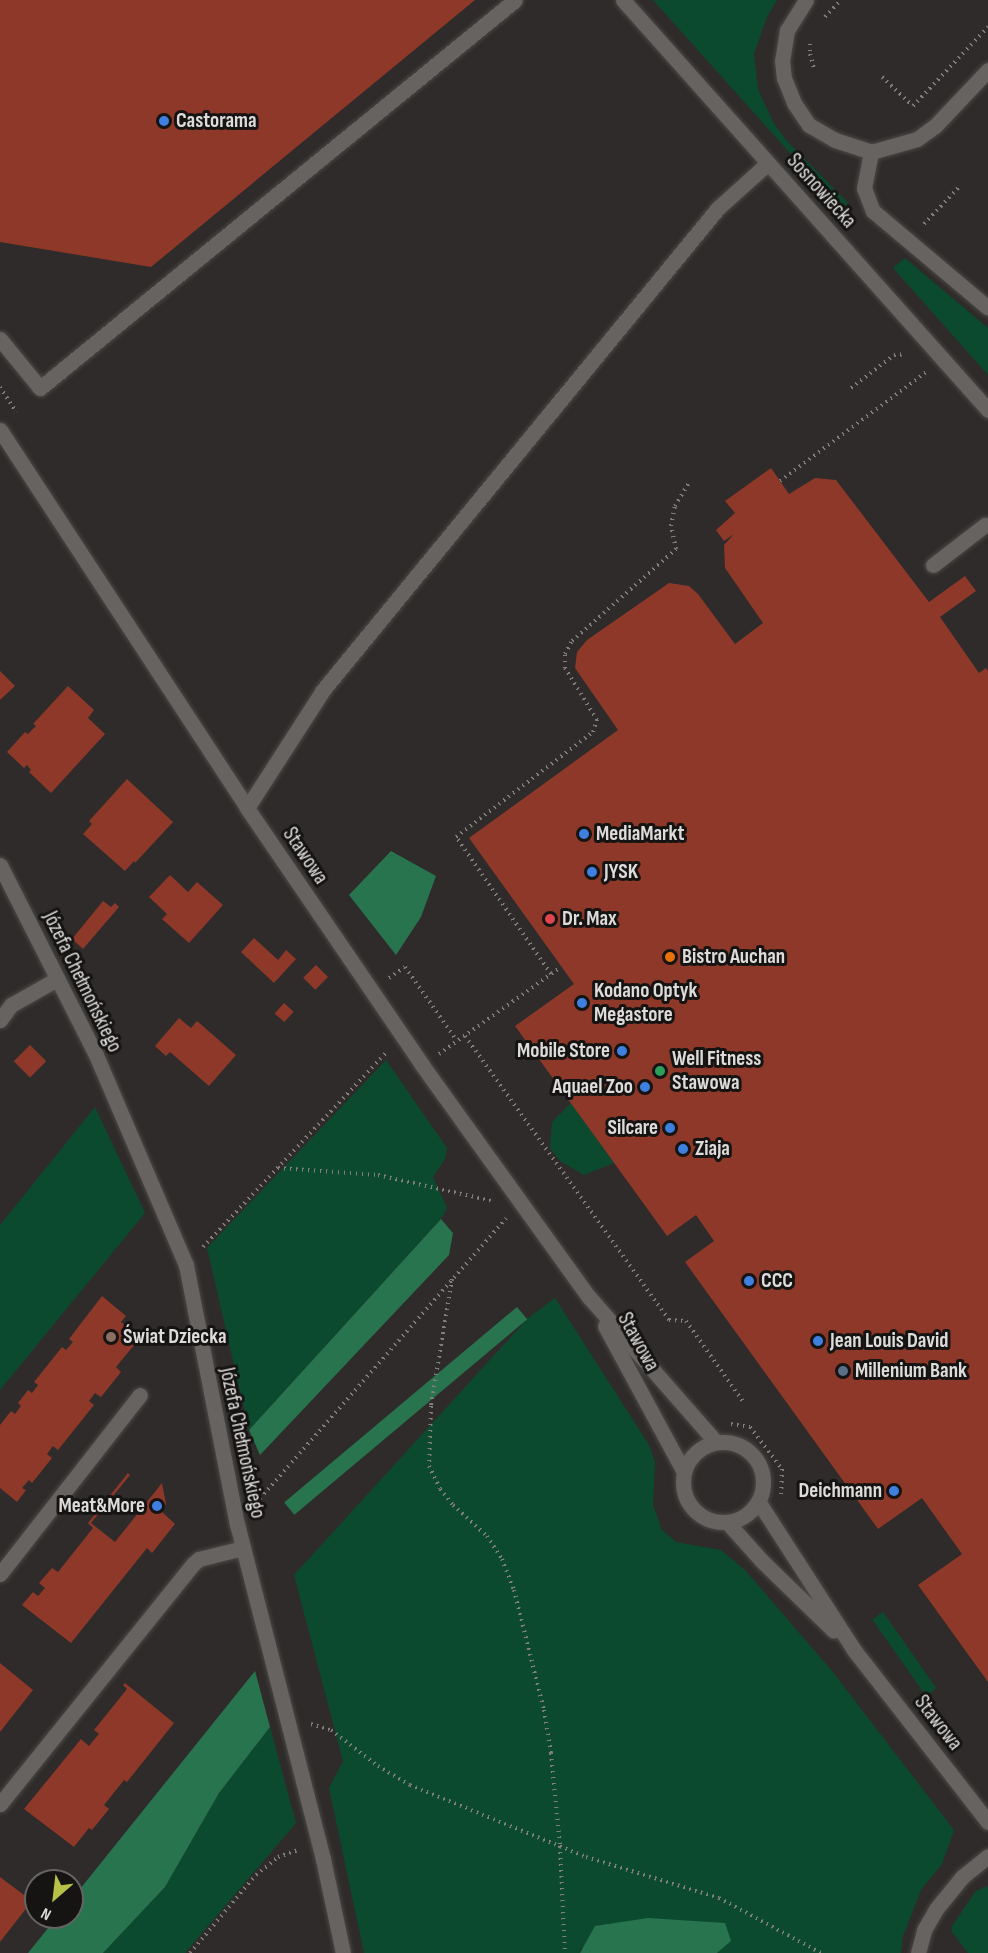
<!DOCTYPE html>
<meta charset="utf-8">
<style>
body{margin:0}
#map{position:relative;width:988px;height:1953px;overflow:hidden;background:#2e2b2a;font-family:"Sofia Sans Condensed",sans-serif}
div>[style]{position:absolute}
.green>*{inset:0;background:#0c4a2f;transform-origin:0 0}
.forest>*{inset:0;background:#28744f;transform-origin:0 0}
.building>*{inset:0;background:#8d3828;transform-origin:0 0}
.path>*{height:4px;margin-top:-2px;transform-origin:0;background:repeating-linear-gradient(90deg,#817e7d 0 1.5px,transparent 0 6px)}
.roads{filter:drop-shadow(0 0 2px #4a4846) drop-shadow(0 0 2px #4a4846)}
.minor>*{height:15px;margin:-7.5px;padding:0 7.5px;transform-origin:7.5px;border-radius:7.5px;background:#666361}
.minor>.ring{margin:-7.5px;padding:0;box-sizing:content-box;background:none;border:15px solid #666361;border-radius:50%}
.dots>*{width:16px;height:16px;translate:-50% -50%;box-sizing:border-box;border:3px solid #151413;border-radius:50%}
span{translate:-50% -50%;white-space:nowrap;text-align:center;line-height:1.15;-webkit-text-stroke:6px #151413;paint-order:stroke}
.poi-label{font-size:21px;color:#dedcdb;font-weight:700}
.left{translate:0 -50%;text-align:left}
.right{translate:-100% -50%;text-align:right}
.street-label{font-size:21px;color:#dedcdb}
.north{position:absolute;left:24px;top:1869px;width:60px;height:60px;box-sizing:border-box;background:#151413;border:2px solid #656463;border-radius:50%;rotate:208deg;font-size:16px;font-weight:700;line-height:24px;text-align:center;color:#dedcdb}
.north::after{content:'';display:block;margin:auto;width:21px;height:27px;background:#b8c147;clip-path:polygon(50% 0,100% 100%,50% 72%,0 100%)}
</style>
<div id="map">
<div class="green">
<i style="clip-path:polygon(653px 0,777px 0,767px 17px,754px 54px,758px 89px,773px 122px,786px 140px,848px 203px,841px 210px)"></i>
<i style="clip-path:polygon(905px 258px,988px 328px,988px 375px,893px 268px)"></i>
<i style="clip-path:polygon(386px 1060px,447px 1148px,445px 1159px,433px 1177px,447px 1208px,441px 1219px,249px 1430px,207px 1248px)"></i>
<i style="clip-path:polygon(571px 1103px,614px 1163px,584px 1175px,560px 1161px,550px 1148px,552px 1122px)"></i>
<i style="clip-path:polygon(95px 1107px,145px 1213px,0 1390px,0 1225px)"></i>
<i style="clip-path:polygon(555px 1298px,649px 1445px,655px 1462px,653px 1505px,662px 1530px,676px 1542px,721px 1550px,745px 1570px,832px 1671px,954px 1830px,942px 1864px,921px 1890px,903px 1936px,901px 1953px,717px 1953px,730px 1941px,581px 1948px,580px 1953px,364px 1953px,329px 1788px,343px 1761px,294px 1575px,527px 1319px)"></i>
<i style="left:883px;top:1612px;width:93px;height:13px;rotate:55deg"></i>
<i style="clip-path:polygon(270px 1727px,296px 1823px,185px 1953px,103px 1953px,165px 1887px,219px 1793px)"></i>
<i style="clip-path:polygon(988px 1886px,988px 1953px,968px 1953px,952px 1932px,952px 1926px,976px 1891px)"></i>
</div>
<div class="forest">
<i style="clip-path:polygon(391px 851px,436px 876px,421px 917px,396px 955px,349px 895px)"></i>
<i style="clip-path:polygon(441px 1219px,453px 1233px,449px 1255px,260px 1455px,249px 1430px)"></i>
<i style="left:517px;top:1307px;width:16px;height:304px;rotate:50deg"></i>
<i style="clip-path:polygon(255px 1671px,270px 1727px,219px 1793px,165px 1887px,103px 1953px,28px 1953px,57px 1917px,72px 1917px,72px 1899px)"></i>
<i style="clip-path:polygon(648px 1918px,725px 1923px,731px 1941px,717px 1953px,580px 1953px,595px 1926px)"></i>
</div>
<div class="building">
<i style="clip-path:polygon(0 0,475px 0,151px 267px,0 242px)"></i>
<i style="clip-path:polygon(771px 468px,789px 494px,815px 478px,836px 480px,929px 602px,965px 576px,976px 591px,940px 617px,979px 673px,986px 668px,988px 671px,988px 1682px,918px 1585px,962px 1554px,922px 1498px,878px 1529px,685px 1262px,714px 1241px,696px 1215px,667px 1236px,515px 1026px,574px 984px,469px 838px,618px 730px,575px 668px,577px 652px,587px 640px,669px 583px,689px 586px,698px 594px,735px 644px,763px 623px,725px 568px,724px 545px,734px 534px,724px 541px,716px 530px,735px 513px,725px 501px)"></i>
<i style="clip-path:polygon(0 671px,15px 686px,0 700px)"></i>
<i style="clip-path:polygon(68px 686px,94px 710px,88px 718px,105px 734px,51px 793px,29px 772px,31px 770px,27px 765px,24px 768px,7px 752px,25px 732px,28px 734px,36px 726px,33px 724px)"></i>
<i style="clip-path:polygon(127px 779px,173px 822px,135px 863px,134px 861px,125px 871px,83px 834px,92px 824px,89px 821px)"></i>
<i style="clip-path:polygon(170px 875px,188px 892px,197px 882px,223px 905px,189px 943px,162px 919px,167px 914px,149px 897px)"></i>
<i style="clip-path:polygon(103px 901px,111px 907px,115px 903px,119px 907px,83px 949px,72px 939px)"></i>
<i style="clip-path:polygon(254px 938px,278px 960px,286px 950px,296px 959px,274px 983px,241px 952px)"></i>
<i style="left:316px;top:965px;width:17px;height:18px;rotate:45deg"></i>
<i style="left:284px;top:1003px;width:13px;height:14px;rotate:42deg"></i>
<i style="clip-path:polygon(179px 1018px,191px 1028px,197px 1021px,236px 1055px,209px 1086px,170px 1052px,166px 1056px,155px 1046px)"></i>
<i style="left:30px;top:1045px;width:23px;height:23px;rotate:45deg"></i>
<i style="clip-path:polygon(102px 1296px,126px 1316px,121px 1322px,132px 1331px,135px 1344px,116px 1367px,121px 1372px,101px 1397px,95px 1393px,89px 1401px,94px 1405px,58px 1450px,53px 1446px,47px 1454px,52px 1458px,32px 1483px,29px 1480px,22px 1488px,26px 1490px,17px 1502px,0 1488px,0 1425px,11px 1411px,15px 1414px,21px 1406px,18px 1403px,28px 1390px,32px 1393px,38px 1385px,34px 1382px,62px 1347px,66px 1350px,73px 1342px,69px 1339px)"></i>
<i style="clip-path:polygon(128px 1473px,130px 1475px,91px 1523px,115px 1542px,162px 1483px,166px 1504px,161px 1511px,175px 1524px,152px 1553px,147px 1548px,71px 1643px,22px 1605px,33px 1592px,38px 1596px,45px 1588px,39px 1583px,52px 1568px,58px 1572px,93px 1528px,88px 1523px)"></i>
<i style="clip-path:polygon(0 1663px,33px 1690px,0 1732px)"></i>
<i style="clip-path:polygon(125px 1683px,174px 1723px,127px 1782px,124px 1780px,104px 1805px,109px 1809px,92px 1830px,89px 1828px,74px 1847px,24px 1809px,81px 1739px,89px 1746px,92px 1742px,99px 1734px,94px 1730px,127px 1689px,123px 1685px)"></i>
<i style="clip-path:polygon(0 1877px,32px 1901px,0 1942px)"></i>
</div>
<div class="path">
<i style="left:825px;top:17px;width:23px;rotate:-47deg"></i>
<i style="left:810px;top:44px;width:10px;rotate:90deg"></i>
<i style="left:810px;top:54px;width:15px;rotate:74deg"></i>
<i style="left:882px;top:77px;width:42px;rotate:43.1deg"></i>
<i style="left:913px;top:106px;width:109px;rotate:-46.5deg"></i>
<i style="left:924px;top:224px;width:50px;rotate:-46.6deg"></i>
<i style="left:0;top:387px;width:30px;rotate:57deg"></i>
<i style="left:851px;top:388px;width:54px;rotate:-37.5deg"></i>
<i style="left:894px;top:355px;width:12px;rotate:-5deg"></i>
<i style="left:780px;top:481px;width:182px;rotate:-36.7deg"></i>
<i style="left:551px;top:974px;width:167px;rotate:-124.7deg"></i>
<i style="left:456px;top:837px;width:173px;rotate:-37.5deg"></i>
<i style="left:593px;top:732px;width:13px;rotate:-72deg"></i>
<i style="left:597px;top:720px;width:61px;rotate:-121.6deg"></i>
<i style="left:565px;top:668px;width:14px;rotate:-90deg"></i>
<i style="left:565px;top:654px;width:15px;rotate:-62deg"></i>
<i style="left:572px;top:641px;width:139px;rotate:-41.5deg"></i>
<i style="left:676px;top:549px;width:24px;rotate:-102deg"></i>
<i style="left:671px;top:526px;width:20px;rotate:-79deg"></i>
<i style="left:675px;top:506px;width:29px;rotate:-59deg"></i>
<i style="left:389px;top:978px;width:19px;rotate:-35deg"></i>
<i style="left:405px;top:967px;width:90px;rotate:54.9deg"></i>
<i style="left:465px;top:1036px;width:350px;rotate:54.3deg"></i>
<i style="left:669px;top:1320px;width:17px;rotate:3deg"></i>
<i style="left:686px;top:1321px;width:100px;rotate:54.7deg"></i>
<i style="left:439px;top:1054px;width:150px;rotate:-35.5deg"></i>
<i style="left:278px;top:1168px;width:100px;rotate:4deg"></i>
<i style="left:378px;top:1175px;width:117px;rotate:12.8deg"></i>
<i style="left:203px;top:1247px;width:268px;rotate:-46.7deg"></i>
<i style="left:452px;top:1279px;width:129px;rotate:99.4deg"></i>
<i style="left:431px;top:1406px;width:60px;rotate:91.9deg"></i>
<i style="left:429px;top:1466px;width:25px;rotate:64deg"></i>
<i style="left:440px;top:1489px;width:21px;rotate:51deg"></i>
<i style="left:453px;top:1505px;width:46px;rotate:42.4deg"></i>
<i style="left:487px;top:1536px;width:27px;rotate:57deg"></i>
<i style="left:502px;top:1559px;width:33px;rotate:69deg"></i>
<i style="left:514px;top:1590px;width:124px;rotate:76deg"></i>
<i style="left:544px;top:1710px;width:44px;rotate:80.8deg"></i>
<i style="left:551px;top:1753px;width:93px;rotate:84.5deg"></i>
<i style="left:560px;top:1846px;width:107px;rotate:87.3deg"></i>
<i style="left:731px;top:1424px;width:19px;rotate:9deg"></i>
<i style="left:750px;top:1427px;width:53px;rotate:52.7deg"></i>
<i style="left:782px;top:1469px;width:25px;rotate:92deg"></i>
<i style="left:256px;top:1503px;width:379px;rotate:-48.7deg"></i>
<i style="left:311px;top:1724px;width:21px;rotate:17deg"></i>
<i style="left:331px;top:1730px;width:59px;rotate:37.5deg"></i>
<i style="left:378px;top:1766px;width:37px;rotate:31deg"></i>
<i style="left:410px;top:1785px;width:190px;rotate:22.2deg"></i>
<i style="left:586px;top:1857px;width:139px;rotate:17.1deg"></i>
<i style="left:719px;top:1898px;width:116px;rotate:28.3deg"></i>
<i style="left:190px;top:1953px;width:102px;rotate:-49.8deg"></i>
<i style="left:256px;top:1875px;width:28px;rotate:-39deg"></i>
<i style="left:278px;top:1857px;width:21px;rotate:-19deg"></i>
</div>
<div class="roads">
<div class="minor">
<i style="left:623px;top:0;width:549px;rotate:48.32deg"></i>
<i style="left:806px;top:0;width:36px;rotate:122deg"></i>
<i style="left:787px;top:30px;width:30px;rotate:99deg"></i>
<i style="left:782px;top:60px;width:18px;rotate:84deg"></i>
<i style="left:784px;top:78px;width:27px;rotate:68deg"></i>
<i style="left:794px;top:103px;width:27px;rotate:56deg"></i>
<i style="left:809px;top:125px;width:30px;rotate:30deg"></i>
<i style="left:835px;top:140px;width:38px;rotate:18deg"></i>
<i style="left:871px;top:152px;width:48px;rotate:-15.8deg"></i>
<i style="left:917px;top:139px;width:22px;rotate:-36deg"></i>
<i style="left:935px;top:126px;width:77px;rotate:-46.6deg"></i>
<i style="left:871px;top:152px;width:37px;rotate:101deg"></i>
<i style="left:864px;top:188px;width:25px;rotate:69deg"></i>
<i style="left:873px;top:211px;width:150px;rotate:40.1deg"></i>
<i style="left:0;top:339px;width:63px;rotate:50.8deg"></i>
<i style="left:40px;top:388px;width:613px;rotate:-39.24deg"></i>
<i style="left:0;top:430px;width:452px;rotate:56.8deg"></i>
<i style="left:247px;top:808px;width:311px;rotate:55.7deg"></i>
<i style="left:422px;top:1065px;width:286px;rotate:54.3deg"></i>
<i style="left:589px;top:1297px;width:193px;rotate:48.8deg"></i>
<i style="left:933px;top:565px;width:66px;rotate:-37.6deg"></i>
<i style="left:247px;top:808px;width:140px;rotate:-57.2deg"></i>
<i style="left:323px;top:690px;width:623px;rotate:-50.67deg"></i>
<i style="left:718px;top:208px;width:67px;rotate:-42deg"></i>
<i style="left:0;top:865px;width:213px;rotate:63.2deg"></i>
<i style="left:96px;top:1055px;width:228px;rotate:66.8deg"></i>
<i style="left:186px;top:1265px;width:264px;rotate:78.9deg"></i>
<i style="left:237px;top:1524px;width:346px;rotate:75.6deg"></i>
<i style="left:323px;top:1859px;width:96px;rotate:78deg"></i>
<i style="left:0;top:1020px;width:19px;rotate:-54deg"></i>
<i style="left:11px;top:1005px;width:53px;rotate:-29.5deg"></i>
<i style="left:605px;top:1326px;width:166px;rotate:61.6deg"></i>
<i class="ring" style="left:683px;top:1442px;width:65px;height:65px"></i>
<i style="left:758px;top:1501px;width:177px;rotate:57.2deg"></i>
<i style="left:854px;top:1650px;width:218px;rotate:52.1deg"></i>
<i style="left:727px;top:1522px;width:52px;rotate:48.1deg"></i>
<i style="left:762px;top:1561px;width:100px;rotate:44.2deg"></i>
<i style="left:0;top:1574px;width:227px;rotate:-52deg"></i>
<i style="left:0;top:1804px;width:308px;rotate:-51.2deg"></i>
<i style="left:193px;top:1564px;width:8px;rotate:-40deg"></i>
<i style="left:199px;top:1559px;width:45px;rotate:-14deg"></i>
<i style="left:918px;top:1953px;width:24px;rotate:-75deg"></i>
<i style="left:924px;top:1930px;width:24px;rotate:-60deg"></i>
<i style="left:936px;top:1909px;width:41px;rotate:-50.9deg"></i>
<i style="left:962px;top:1877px;width:33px;rotate:-39deg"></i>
</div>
</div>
<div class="dots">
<i style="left:164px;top:121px;background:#3f7fe0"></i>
<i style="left:584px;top:834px;background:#3f7fe0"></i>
<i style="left:592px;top:872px;background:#3f7fe0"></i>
<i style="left:550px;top:919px;background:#e0444e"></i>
<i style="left:670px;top:957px;background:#e8710a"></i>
<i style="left:582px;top:1003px;background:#3f7fe0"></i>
<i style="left:622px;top:1051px;background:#3f7fe0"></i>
<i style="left:660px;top:1071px;background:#2e9e5b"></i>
<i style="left:645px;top:1087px;background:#3f7fe0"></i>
<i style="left:670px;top:1128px;background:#3f7fe0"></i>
<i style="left:683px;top:1149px;background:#3f7fe0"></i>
<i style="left:749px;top:1281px;background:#3f7fe0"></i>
<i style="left:111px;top:1337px;background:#8d6e63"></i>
<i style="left:818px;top:1341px;background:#3f7fe0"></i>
<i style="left:843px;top:1371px;background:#5c6f8a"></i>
<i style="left:894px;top:1491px;background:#3f7fe0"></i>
<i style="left:157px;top:1506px;background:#3f7fe0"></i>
</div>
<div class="poi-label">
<span class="left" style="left:176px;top:121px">Castorama</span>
<span class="left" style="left:596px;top:834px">MediaMarkt</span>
<span class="left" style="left:604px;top:872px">JYSK</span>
<span class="left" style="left:562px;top:919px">Dr. Max</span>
<span class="left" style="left:682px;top:957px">Bistro Auchan</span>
<span class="left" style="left:594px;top:1003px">Kodano Optyk<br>Megastore</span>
<span class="right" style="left:610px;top:1051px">Mobile Store</span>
<span class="left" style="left:672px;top:1071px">Well Fitness<br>Stawowa</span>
<span class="right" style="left:633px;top:1087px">Aquael Zoo</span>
<span class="right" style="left:658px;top:1128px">Silcare</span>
<span class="left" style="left:695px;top:1149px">Ziaja</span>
<span class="left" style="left:761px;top:1281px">CCC</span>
<span class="left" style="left:123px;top:1337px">Świat Dziecka</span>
<span class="left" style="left:830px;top:1341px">Jean Louis David</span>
<span class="left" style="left:855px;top:1371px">Millenium Bank</span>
<span class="right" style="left:882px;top:1491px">Deichmann</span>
<span class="right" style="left:145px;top:1506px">Meat&amp;More</span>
</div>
<div class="street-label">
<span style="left:821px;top:191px;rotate:48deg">Sosnowiecka</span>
<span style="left:305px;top:856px;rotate:56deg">Stawowa</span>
<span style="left:82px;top:982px;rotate:64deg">Józefa Chełmońskiego</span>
<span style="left:638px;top:1342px;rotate:61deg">Stawowa</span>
<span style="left:242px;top:1443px;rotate:78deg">Józefa Chełmońskiego</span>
<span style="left:938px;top:1723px;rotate:52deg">Stawowa</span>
</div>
<div class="north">N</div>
</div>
